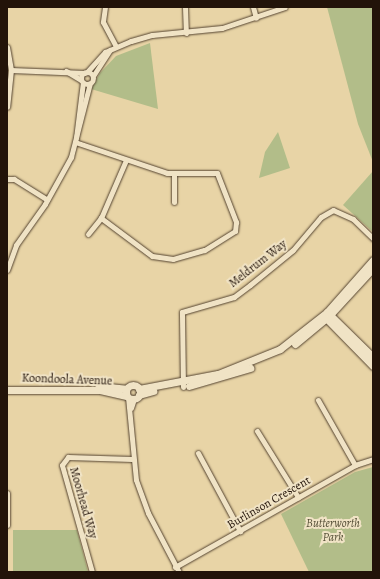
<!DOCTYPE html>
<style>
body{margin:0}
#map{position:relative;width:380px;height:579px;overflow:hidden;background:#e8d4a6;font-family:Alegreya,serif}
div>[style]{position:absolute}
.green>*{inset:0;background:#b2bd89}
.roads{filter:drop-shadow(0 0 1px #544330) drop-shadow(0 0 1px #544330)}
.street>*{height:5px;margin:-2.5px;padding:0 2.5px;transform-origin:2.5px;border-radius:2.5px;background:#f0e3c5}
.street>.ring{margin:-2.5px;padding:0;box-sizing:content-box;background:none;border:5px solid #f0e3c5;border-radius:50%}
.secondary>*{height:7px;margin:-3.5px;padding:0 3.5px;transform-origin:3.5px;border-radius:3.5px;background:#f0e3c5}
.secondary>.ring{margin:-3.5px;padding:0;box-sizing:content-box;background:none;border:7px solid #f0e3c5;border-radius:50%}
span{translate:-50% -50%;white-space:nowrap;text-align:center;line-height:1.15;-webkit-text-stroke:4px #f0e3c5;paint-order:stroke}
.street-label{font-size:12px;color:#221309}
.park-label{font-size:12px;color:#544e36;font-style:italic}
.frame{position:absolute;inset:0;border:8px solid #221309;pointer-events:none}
</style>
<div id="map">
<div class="green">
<i style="clip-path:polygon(327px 7px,373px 7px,373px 162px,358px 124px)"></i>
<i style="clip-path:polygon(150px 43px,158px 109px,91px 89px,100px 73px,116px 56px)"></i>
<i style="clip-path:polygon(278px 132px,290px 168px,259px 178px,265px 152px)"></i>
<i style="clip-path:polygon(373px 171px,373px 232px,343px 205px)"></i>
<i style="clip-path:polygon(373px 467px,373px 572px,309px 572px,281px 514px,355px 472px)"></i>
<i style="clip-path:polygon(13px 530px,77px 530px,88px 572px,13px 572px)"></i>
</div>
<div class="roads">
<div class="street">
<i style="left:105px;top:7px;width:15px;rotate:98deg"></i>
<i style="left:103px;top:22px;width:27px;rotate:62deg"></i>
<i style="left:185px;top:7px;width:26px;rotate:88deg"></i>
<i style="left:253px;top:7px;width:11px;rotate:75deg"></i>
<i style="left:7px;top:47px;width:23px;rotate:80deg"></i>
<i style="left:11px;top:70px;width:37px;rotate:96deg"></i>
<i style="left:11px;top:70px;width:74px;rotate:2.3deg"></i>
<i style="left:66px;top:71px;width:17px;rotate:31deg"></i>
<i style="left:87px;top:72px;width:27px;rotate:-48deg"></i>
<i style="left:105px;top:52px;width:28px;rotate:-23deg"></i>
<i style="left:131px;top:41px;width:22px;rotate:-16deg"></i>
<i style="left:152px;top:35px;width:70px;rotate:-5.7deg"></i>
<i style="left:222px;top:28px;width:66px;rotate:-18.4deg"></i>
<i class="ring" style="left:81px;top:72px;width:7px;height:7px"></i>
<i style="left:93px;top:76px;width:31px;rotate:-57deg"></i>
<i style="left:76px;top:138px;width:56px;rotate:-82.9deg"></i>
<i style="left:75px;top:142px;width:97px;rotate:18.6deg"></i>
<i style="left:167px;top:173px;width:50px"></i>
<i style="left:217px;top:173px;width:53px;rotate:68.8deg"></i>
<i style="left:236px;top:222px;width:9px;rotate:96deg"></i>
<i style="left:235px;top:231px;width:36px;rotate:148deg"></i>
<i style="left:204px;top:250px;width:32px;rotate:164deg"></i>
<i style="left:173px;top:259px;width:21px;rotate:-172deg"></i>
<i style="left:152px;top:256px;width:64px;rotate:-143.3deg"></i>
<i style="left:101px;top:218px;width:63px;rotate:-66.7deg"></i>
<i style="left:7px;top:179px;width:7px"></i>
<i style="left:14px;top:179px;width:39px;rotate:32deg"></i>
<i style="left:174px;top:202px;width:28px;rotate:-90deg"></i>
<i style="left:88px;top:234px;width:21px;rotate:-51deg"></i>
<i style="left:7px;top:270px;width:27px;rotate:-70deg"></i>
<i style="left:16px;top:245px;width:50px;rotate:-54.7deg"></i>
<i style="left:45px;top:204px;width:54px;rotate:-61deg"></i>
<i style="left:71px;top:157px;width:76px;rotate:-75.6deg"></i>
<i style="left:183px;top:387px;width:75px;rotate:-90.8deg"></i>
<i style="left:182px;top:312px;width:54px;rotate:-16.1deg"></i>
<i style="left:234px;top:297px;width:20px;rotate:-37deg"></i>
<i style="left:250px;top:285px;width:55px;rotate:-39.1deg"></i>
<i style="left:293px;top:250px;width:43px;rotate:-49.7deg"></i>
<i style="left:321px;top:217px;width:14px;rotate:-30deg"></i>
<i style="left:333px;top:210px;width:22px;rotate:24deg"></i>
<i style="left:353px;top:219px;width:28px;rotate:44deg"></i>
<i style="left:128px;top:397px;width:83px;rotate:84.5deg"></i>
<i style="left:136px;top:480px;width:35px;rotate:70deg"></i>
<i style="left:148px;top:513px;width:67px;rotate:62.3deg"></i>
<i style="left:318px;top:400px;width:75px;rotate:60.4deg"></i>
<i style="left:131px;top:408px;width:9px;rotate:-72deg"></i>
<i style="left:257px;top:431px;width:78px;rotate:58.2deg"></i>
<i style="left:198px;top:453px;width:89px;rotate:61.7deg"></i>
<i style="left:7px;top:493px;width:32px;rotate:90deg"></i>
<i style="left:175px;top:567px;width:207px;rotate:-29.5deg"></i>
<i style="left:355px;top:465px;width:19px;rotate:-18deg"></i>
<i style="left:92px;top:572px;width:111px;rotate:-105.7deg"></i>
<i style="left:62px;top:465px;width:10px;rotate:-53deg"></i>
<i style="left:68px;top:457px;width:64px;rotate:1.8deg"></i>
</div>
<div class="secondary">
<i style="left:327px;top:312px;width:64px;rotate:44.4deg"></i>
<i style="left:324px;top:316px;width:70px;rotate:45.6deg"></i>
<i style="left:295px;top:344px;width:45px;rotate:-39.6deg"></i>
<i style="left:330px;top:315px;width:64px;rotate:-47.5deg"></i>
<i class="ring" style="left:126px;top:385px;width:7px;height:7px"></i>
<i style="left:99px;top:386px;width:27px;rotate:6deg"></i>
<i style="left:189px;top:386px;width:64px;rotate:-16.4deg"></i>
<i style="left:139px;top:389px;width:80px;rotate:-10.8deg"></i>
<i style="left:218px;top:374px;width:67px;rotate:-22deg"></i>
<i style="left:280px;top:349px;width:60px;rotate:-38.2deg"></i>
<i style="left:327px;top:312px;width:69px;rotate:-48.5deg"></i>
<i style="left:7px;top:390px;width:93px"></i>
<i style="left:100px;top:390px;width:27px;rotate:13deg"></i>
<i style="left:139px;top:395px;width:15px;rotate:-16deg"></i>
</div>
</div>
<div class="street-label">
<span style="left:258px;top:264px;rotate:-38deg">Meldrum Way</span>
<span style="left:67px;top:380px;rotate:2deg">Koondoola Avenue</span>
<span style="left:83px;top:503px;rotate:74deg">Moorhead Way</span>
<span style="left:269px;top:503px;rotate:-30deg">Burlinson Crescent</span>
</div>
<div class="park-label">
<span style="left:333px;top:531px">Butterworth<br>Park</span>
</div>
<div class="frame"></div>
</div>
